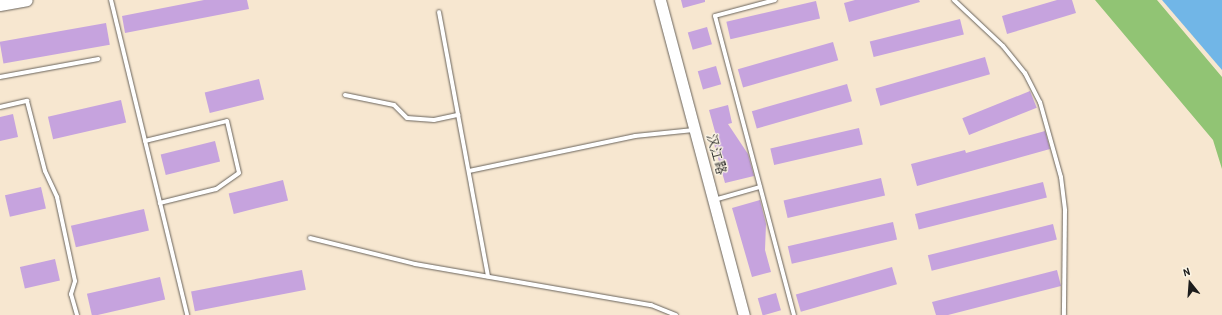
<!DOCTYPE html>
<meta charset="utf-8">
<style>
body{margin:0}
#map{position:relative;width:1222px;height:315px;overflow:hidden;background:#f7e7d0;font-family:"Patrick Hand","LXGW WenKai TC",sans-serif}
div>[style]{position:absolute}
.green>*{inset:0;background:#91c474}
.water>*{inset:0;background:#71b6e7}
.building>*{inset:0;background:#c6a3de;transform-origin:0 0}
.roads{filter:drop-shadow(0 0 1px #69635b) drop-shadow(0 0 1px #69635b)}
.service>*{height:4px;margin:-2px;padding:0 2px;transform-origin:2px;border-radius:2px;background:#fff}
.tertiary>*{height:11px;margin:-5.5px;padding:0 5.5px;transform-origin:5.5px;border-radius:5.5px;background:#fff}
.secondary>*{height:12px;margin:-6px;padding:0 6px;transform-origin:6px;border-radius:6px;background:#fff}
span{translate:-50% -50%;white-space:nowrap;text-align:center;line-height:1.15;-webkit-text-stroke:3px #fcf5e5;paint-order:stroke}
.street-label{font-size:14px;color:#1c1c1c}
.north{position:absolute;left:1170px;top:263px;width:40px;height:40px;-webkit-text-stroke:3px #fcf5e5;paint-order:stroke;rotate:343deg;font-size:11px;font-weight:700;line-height:16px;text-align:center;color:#1c1c1c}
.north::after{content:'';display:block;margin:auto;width:14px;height:18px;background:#1c1c1c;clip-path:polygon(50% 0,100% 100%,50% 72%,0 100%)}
</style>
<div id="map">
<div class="green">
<i style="clip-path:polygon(1095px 0,1157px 0,1222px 77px,1222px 169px,1213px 140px)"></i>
</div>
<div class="water">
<i style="clip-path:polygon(1162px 0,1222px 0,1222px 70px)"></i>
</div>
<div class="building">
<i style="clip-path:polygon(204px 0,247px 0,249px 9px,125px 33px,122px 16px)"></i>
<i style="clip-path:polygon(681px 0,705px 0,705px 2px,683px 8px)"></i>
<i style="clip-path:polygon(855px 0,919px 0,920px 2px,849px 22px,844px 3px)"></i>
<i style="clip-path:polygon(1057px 0,1072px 0,1076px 13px,1007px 34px,1002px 16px)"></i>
<i style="left:816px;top:1px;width:18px;height:92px;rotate:77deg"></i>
<i style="left:960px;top:19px;width:16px;height:93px;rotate:76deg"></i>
<i style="left:106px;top:23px;width:22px;height:108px;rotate:80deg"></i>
<i style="left:707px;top:27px;width:18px;height:20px;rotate:74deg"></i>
<i style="left:833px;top:42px;width:19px;height:99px;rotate:74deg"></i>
<i style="left:985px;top:57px;width:18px;height:114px;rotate:74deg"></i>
<i style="left:716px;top:66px;width:19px;height:19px;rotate:74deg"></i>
<i style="left:259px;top:79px;width:21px;height:56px;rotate:76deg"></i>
<i style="left:847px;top:84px;width:18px;height:99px;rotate:74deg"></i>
<i style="left:1030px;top:91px;width:18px;height:73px;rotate:68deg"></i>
<i style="left:121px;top:100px;width:23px;height:75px;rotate:77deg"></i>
<i style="clip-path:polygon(728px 105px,732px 123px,728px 124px,748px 154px,754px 176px,725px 183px,713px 140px,717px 139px,709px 110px)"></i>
<i style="clip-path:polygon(13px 114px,18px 137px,0 141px,0 117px)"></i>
<i style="left:859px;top:128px;width:17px;height:91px;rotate:77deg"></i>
<i style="clip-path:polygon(1045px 131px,1050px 149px,917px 186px,911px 164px,965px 150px,966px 153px)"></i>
<i style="left:215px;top:141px;width:21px;height:56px;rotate:76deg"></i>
<i style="left:881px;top:178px;width:18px;height:100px;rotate:77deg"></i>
<i style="left:283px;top:180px;width:21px;height:56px;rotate:76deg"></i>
<i style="left:1043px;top:182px;width:16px;height:132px;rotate:76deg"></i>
<i style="left:41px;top:187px;width:22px;height:37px;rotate:77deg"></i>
<i style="clip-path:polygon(760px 200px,766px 224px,765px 250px,771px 272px,752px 277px,732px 208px)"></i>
<i style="left:144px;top:209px;width:22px;height:75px;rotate:77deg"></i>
<i style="left:893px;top:222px;width:18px;height:108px;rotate:77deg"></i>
<i style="left:1053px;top:224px;width:16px;height:129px;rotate:76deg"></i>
<i style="left:55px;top:259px;width:22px;height:36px;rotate:77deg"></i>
<i style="left:892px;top:267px;width:18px;height:100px;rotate:74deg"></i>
<i style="left:302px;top:270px;width:20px;height:113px;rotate:79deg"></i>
<i style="clip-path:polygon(1057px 270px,1061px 286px,948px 315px,936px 315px,932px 302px)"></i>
<i style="left:160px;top:277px;width:23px;height:75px;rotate:77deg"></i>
<i style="left:776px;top:293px;width:18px;height:19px;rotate:74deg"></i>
</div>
<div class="roads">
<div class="service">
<i style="left:111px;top:0;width:324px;rotate:76.4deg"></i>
<i style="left:775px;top:0;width:62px;rotate:165.1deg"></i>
<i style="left:715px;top:16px;width:309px;rotate:75.2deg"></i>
<i style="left:954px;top:0;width:67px;rotate:43.2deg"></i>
<i style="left:1003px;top:46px;width:35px;rotate:51deg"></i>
<i style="left:1025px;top:73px;width:33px;rotate:63deg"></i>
<i style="left:1040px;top:102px;width:78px;rotate:74.4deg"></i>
<i style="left:1061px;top:177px;width:34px;rotate:83deg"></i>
<i style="left:1065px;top:211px;width:104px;rotate:90.6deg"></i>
<i style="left:439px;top:12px;width:269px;rotate:79.5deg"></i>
<i style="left:0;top:77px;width:100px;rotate:-10.4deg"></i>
<i style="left:345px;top:95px;width:50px;rotate:11.5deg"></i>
<i style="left:394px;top:105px;width:18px;rotate:45deg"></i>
<i style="left:407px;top:118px;width:27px;rotate:4deg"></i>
<i style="left:434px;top:120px;width:25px;rotate:-12deg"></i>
<i style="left:0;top:107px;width:28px;rotate:-13deg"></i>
<i style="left:27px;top:101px;width:72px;rotate:75.6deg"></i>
<i style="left:45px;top:171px;width:29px;rotate:65deg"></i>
<i style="left:57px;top:197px;width:86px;rotate:77.9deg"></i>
<i style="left:75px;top:281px;width:14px;rotate:107deg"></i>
<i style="left:71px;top:294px;width:22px;rotate:74deg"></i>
<i style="left:145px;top:141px;width:84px;rotate:-13.7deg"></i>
<i style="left:227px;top:121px;width:53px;rotate:77deg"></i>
<i style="left:239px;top:173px;width:28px;rotate:145deg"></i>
<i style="left:216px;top:189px;width:58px;rotate:166deg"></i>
<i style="left:469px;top:171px;width:170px;rotate:-11.9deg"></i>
<i style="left:635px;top:136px;width:59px;rotate:-5.8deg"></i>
<i style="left:714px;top:200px;width:48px;rotate:-15.8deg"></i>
<i style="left:310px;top:238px;width:108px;rotate:13.9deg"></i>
<i style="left:415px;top:264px;width:240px;rotate:9.9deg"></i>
<i style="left:651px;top:305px;width:27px;rotate:22deg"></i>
</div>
<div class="tertiary">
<i style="left:660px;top:0;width:326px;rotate:75.1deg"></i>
</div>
<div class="secondary">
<i style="left:0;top:5px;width:27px;rotate:-10deg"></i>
</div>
</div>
<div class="street-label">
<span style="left:717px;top:154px;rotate:75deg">汉江路</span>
</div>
<div class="north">N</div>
</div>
